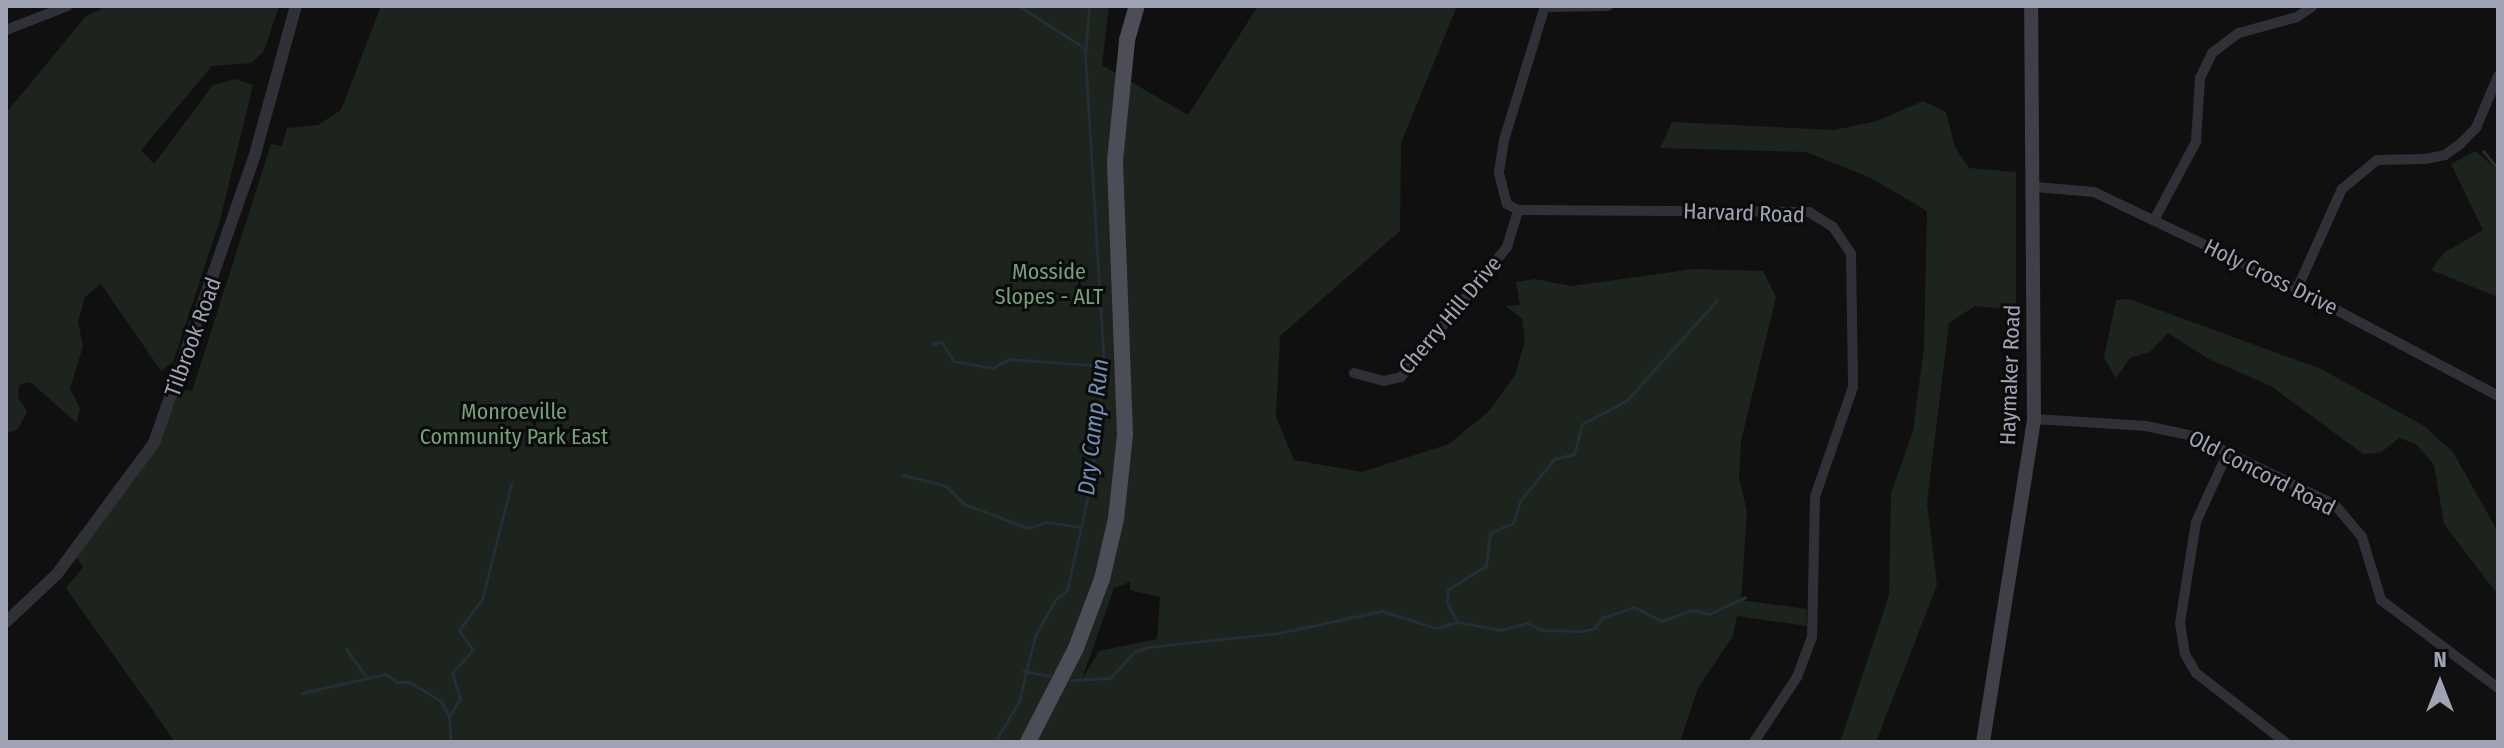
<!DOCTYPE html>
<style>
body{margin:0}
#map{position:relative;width:2504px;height:748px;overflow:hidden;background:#101011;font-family:"Fira Sans Condensed",sans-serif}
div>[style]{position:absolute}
.green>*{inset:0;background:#1c241d}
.stream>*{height:3px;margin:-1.5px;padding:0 1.5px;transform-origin:1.5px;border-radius:1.5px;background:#252d36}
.minor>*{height:10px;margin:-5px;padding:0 5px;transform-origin:5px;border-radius:5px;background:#303137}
.tertiary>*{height:12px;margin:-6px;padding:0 6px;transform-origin:6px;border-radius:6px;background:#303137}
.secondary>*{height:14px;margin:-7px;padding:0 7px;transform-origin:7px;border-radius:7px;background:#3e3f47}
.primary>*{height:16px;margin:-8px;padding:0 8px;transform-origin:8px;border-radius:8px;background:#4c4d56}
span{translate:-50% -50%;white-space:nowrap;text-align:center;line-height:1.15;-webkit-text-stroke:6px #0b0b0c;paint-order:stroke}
.street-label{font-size:22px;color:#9fa3b4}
.park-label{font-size:22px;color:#74a17b}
.water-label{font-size:24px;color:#718db4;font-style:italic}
.frame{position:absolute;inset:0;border:8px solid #9fa3b4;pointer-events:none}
.north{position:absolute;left:2400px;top:644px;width:80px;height:80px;-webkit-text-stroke:6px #0b0b0c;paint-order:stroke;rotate:0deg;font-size:22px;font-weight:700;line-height:32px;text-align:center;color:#9fa3b4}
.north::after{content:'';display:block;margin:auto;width:28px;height:36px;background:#9fa3b4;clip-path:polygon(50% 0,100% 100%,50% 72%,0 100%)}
</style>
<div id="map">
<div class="green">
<i style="clip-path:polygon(108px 6px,279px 6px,264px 51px,251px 63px,212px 66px,141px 150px,154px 164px,213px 85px,236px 79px,253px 85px,220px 220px,173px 362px,161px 371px,101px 284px,85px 297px,78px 322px,83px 346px,70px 389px,80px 408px,77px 423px,30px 382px,19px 385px,18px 397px,27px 411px,18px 429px,6px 434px,6px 113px,86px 16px)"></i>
<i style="clip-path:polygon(evenodd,381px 6px,1109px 6px,1102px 65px,1188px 115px,1258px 6px,1457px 6px,1401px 143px,1400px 231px,1280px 336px,1276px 417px,1294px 460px,1362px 472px,1449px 444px,1489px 411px,1515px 375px,1525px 341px,1522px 319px,1506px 306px,1520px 305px,1516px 282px,1535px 279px,1571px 286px,1694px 269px,1763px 271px,1776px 297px,1741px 441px,1739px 478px,1747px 511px,1741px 600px,1806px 609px,1807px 626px,1737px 616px,1733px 636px,1698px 688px,1680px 742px,175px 742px,66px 588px,83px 567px,73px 552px,154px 443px,174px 388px,192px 391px,271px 144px,282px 146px,287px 128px,318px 125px,341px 110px,381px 6px,1130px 582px,1130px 590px,1160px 597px,1157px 639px,1099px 651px,1082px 679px,1114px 588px,1130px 582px)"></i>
<i style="clip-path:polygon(1923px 101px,1946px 112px,1955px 147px,1969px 168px,2016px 172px,2016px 310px,1975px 306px,1949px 323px,1927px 503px,1937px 585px,1876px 742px,1840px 742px,1889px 595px,1891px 493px,1913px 431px,1924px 347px,1927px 211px,1871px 178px,1806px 152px,1660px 148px,1672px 122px,1834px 130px,1877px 121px)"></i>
<i style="clip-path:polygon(2475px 151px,2498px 170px,2498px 297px,2431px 270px,2444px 253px,2483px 230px,2451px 164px)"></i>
<i style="clip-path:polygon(2129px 299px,2321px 369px,2424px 426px,2453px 452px,2498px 532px,2498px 595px,2444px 524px,2434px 465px,2416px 444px,2399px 438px,2380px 453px,2363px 454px,2271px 386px,2207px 358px,2168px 333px,2150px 352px,2130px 358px,2116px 378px,2104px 358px,2116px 300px)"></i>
</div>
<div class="stream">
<i style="left:1019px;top:6px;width:80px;rotate:32.7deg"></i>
<i style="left:2483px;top:151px;width:23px;rotate:50deg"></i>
<i style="left:932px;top:344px;width:10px;rotate:-11deg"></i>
<i style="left:942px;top:342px;width:22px;rotate:60deg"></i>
<i style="left:953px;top:361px;width:40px;rotate:10deg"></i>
<i style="left:992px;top:368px;width:19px;rotate:-28deg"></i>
<i style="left:1009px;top:359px;width:95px;rotate:4.2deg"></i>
<i style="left:903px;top:475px;width:44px;rotate:14.3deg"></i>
<i style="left:946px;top:486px;width:25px;rotate:45deg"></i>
<i style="left:964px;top:504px;width:68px;rotate:20.6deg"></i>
<i style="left:1028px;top:528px;width:19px;rotate:-18deg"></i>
<i style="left:1046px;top:522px;width:35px;rotate:8deg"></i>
<i style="left:1456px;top:620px;width:20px;rotate:-117deg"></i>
<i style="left:1447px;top:602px;width:13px;rotate:-86deg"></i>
<i style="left:1448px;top:589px;width:44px;rotate:-31.2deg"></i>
<i style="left:1486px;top:566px;width:33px;rotate:-83deg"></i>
<i style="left:1490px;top:533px;width:25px;rotate:-23deg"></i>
<i style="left:1513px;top:523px;width:23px;rotate:-72deg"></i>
<i style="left:1520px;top:501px;width:54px;rotate:-51deg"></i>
<i style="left:1554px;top:459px;width:21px;rotate:-14deg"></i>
<i style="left:1574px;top:454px;width:31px;rotate:-75deg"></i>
<i style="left:1582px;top:424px;width:50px;rotate:-27.6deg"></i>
<i style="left:1626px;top:401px;width:135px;rotate:-48deg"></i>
<i style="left:346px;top:649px;width:36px;rotate:54deg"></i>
<i style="left:367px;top:678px;width:19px;rotate:-12deg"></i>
<i style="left:386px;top:674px;width:14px;rotate:36deg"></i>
<i style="left:397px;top:682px;width:13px"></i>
<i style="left:410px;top:682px;width:36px;rotate:32deg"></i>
<i style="left:441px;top:701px;width:17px;rotate:62deg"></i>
<i style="left:1023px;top:671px;width:27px;rotate:10deg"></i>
<i style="left:1071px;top:680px;width:39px;rotate:-3deg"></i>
<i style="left:1110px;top:678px;width:35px;rotate:-47deg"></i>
<i style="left:1134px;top:652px;width:15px;rotate:-20deg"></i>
<i style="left:1148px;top:647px;width:132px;rotate:-6.1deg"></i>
<i style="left:1279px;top:633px;width:105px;rotate:-12.1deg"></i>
<i style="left:1382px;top:611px;width:57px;rotate:17.5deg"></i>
<i style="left:1436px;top:628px;width:22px;rotate:-16deg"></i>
<i style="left:1457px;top:622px;width:45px;rotate:10.3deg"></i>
<i style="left:1501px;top:630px;width:27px;rotate:-15deg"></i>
<i style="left:1527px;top:623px;width:17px;rotate:25deg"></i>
<i style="left:1542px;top:630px;width:41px;rotate:1.4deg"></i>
<i style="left:1583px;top:631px;width:12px;rotate:-14deg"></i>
<i style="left:1595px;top:628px;width:12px;rotate:-59deg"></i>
<i style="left:1601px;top:618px;width:35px;rotate:-18deg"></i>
<i style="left:1634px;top:607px;width:31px;rotate:27deg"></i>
<i style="left:1662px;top:621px;width:32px;rotate:-20deg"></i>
<i style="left:1692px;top:610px;width:17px;rotate:13deg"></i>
<i style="left:1709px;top:614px;width:40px;rotate:-25deg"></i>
<i style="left:302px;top:693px;width:67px;rotate:-13deg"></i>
<i style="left:451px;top:742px;width:25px;rotate:-95deg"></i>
<i style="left:449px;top:717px;width:21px;rotate:-59deg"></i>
<i style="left:460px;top:699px;width:27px;rotate:-107deg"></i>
<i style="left:452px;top:673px;width:31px;rotate:-48deg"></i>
<i style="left:473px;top:650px;width:24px;rotate:-125deg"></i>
<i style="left:459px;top:630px;width:39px;rotate:-53deg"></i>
<i style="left:482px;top:599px;width:119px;rotate:-75.8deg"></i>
<i style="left:995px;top:742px;width:48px;rotate:-59.7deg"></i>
<i style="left:1019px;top:701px;width:67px;rotate:-76.2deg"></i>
<i style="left:1035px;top:636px;width:41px;rotate:-60.9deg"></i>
<i style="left:1055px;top:600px;width:16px;rotate:-40deg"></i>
<i style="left:1067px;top:590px;width:107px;rotate:-77.5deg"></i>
<i style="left:1090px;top:486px;width:121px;rotate:-83.3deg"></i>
<i style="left:1104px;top:366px;width:312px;rotate:-93.5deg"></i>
<i style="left:1085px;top:55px;width:49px;rotate:-85.3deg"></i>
</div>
<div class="minor">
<i style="left:1545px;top:6px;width:140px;rotate:107deg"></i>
<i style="left:1504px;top:140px;width:33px;rotate:99deg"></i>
<i style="left:1499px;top:173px;width:32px;rotate:76deg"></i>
<i style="left:1507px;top:204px;width:13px;rotate:29deg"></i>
<i style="left:1518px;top:210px;width:291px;rotate:0.4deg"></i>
<i style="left:1809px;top:212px;width:28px;rotate:32deg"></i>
<i style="left:1833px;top:227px;width:32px;rotate:56deg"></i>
<i style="left:1851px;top:254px;width:133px;rotate:89.1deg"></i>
<i style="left:1853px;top:387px;width:116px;rotate:109.1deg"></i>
<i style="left:1815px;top:497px;width:140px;rotate:91.2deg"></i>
<i style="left:1812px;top:637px;width:43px;rotate:110.6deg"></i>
<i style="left:1797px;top:677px;width:78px;rotate:123.5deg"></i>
<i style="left:1545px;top:7px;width:63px;rotate:-0.9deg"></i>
<i style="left:6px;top:30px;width:66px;rotate:-21.2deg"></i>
<i style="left:2035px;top:187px;width:59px;rotate:4.8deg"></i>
<i style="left:2094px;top:192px;width:225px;rotate:25.5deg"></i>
<i style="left:2297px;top:289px;width:228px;rotate:28deg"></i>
<i style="left:2154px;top:220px;width:89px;rotate:-61.7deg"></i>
<i style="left:2196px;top:142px;width:64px;rotate:-86.4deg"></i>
<i style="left:2200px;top:78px;width:28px;rotate:-64deg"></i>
<i style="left:2212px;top:53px;width:34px;rotate:-37deg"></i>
<i style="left:2239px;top:33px;width:60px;rotate:-15.4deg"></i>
<i style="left:2297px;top:17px;width:19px;rotate:-35deg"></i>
<i style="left:2297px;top:289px;width:110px;rotate:-65.8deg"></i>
<i style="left:2342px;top:189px;width:45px;rotate:-39.6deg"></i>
<i style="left:2377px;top:160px;width:48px;rotate:-1.2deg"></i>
<i style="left:2425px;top:159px;width:20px;rotate:-11deg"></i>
<i style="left:2445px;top:155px;width:19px;rotate:-36deg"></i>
<i style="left:2460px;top:144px;width:23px;rotate:-45deg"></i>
<i style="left:2476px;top:128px;width:56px;rotate:-67.1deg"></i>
<i style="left:1354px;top:373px;width:31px;rotate:15deg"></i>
<i style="left:1384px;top:381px;width:17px;rotate:-13deg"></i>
<i style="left:1401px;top:377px;width:168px;rotate:-50.8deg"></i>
<i style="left:1507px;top:247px;width:39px;rotate:-73deg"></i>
<i style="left:2034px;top:419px;width:112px;rotate:3.6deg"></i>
<i style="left:2146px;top:426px;width:49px;rotate:11.8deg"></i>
<i style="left:2194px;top:436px;width:157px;rotate:26.1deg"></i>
<i style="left:2335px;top:505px;width:42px;rotate:49.8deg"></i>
<i style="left:2362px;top:537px;width:66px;rotate:73.2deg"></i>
<i style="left:2381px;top:600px;width:146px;rotate:36.9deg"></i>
<i style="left:2228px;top:452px;width:77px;rotate:114.6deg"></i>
<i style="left:2196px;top:522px;width:102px;rotate:99deg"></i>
<i style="left:2180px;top:623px;width:31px;rotate:81deg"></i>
<i style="left:2185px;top:654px;width:22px;rotate:60deg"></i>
<i style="left:2196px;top:673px;width:113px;rotate:37.8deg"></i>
</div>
<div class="tertiary">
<i style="left:6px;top:622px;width:70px;rotate:-43.3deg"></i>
<i style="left:57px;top:574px;width:163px;rotate:-53.5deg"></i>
<i style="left:154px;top:443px;width:302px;rotate:-70.7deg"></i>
<i style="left:254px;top:158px;width:158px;rotate:-74.6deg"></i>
</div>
<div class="secondary">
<i style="left:1983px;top:742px;width:327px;rotate:-81deg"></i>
<i style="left:2034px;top:419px;width:413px;rotate:-90.4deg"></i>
</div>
<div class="primary">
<i style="left:1028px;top:742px;width:106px;rotate:-62.9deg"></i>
<i style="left:1076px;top:648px;width:74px;rotate:-69.4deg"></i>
<i style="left:1102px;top:579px;width:62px;rotate:-76.9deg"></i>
<i style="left:1116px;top:519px;width:84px;rotate:-83.9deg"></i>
<i style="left:1125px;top:435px;width:274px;rotate:-92.1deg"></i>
<i style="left:1115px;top:161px;width:122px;rotate:-84.3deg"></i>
<i style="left:1127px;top:40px;width:35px;rotate:-74deg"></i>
</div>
<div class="street-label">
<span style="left:1744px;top:213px;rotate:2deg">Harvard Road</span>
<span style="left:2271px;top:277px;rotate:26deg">Holy Cross Drive</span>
<span style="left:1450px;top:315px;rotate:-50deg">Cherry Hill Drive</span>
<span style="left:193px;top:337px;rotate:-70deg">Tilbrook Road</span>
<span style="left:2010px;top:375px;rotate:-88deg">Haymaker Road</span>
<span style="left:2262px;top:473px;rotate:27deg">Old Concord Road</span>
</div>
<div class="park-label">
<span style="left:1049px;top:284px">Mosside<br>Slopes - ALT</span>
<span style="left:514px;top:424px">Monroeville<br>Community Park East</span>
</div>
<div class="water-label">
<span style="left:1094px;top:427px;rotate:-84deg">Dry Camp Run</span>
</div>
<div class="frame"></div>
<div class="north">N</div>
</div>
